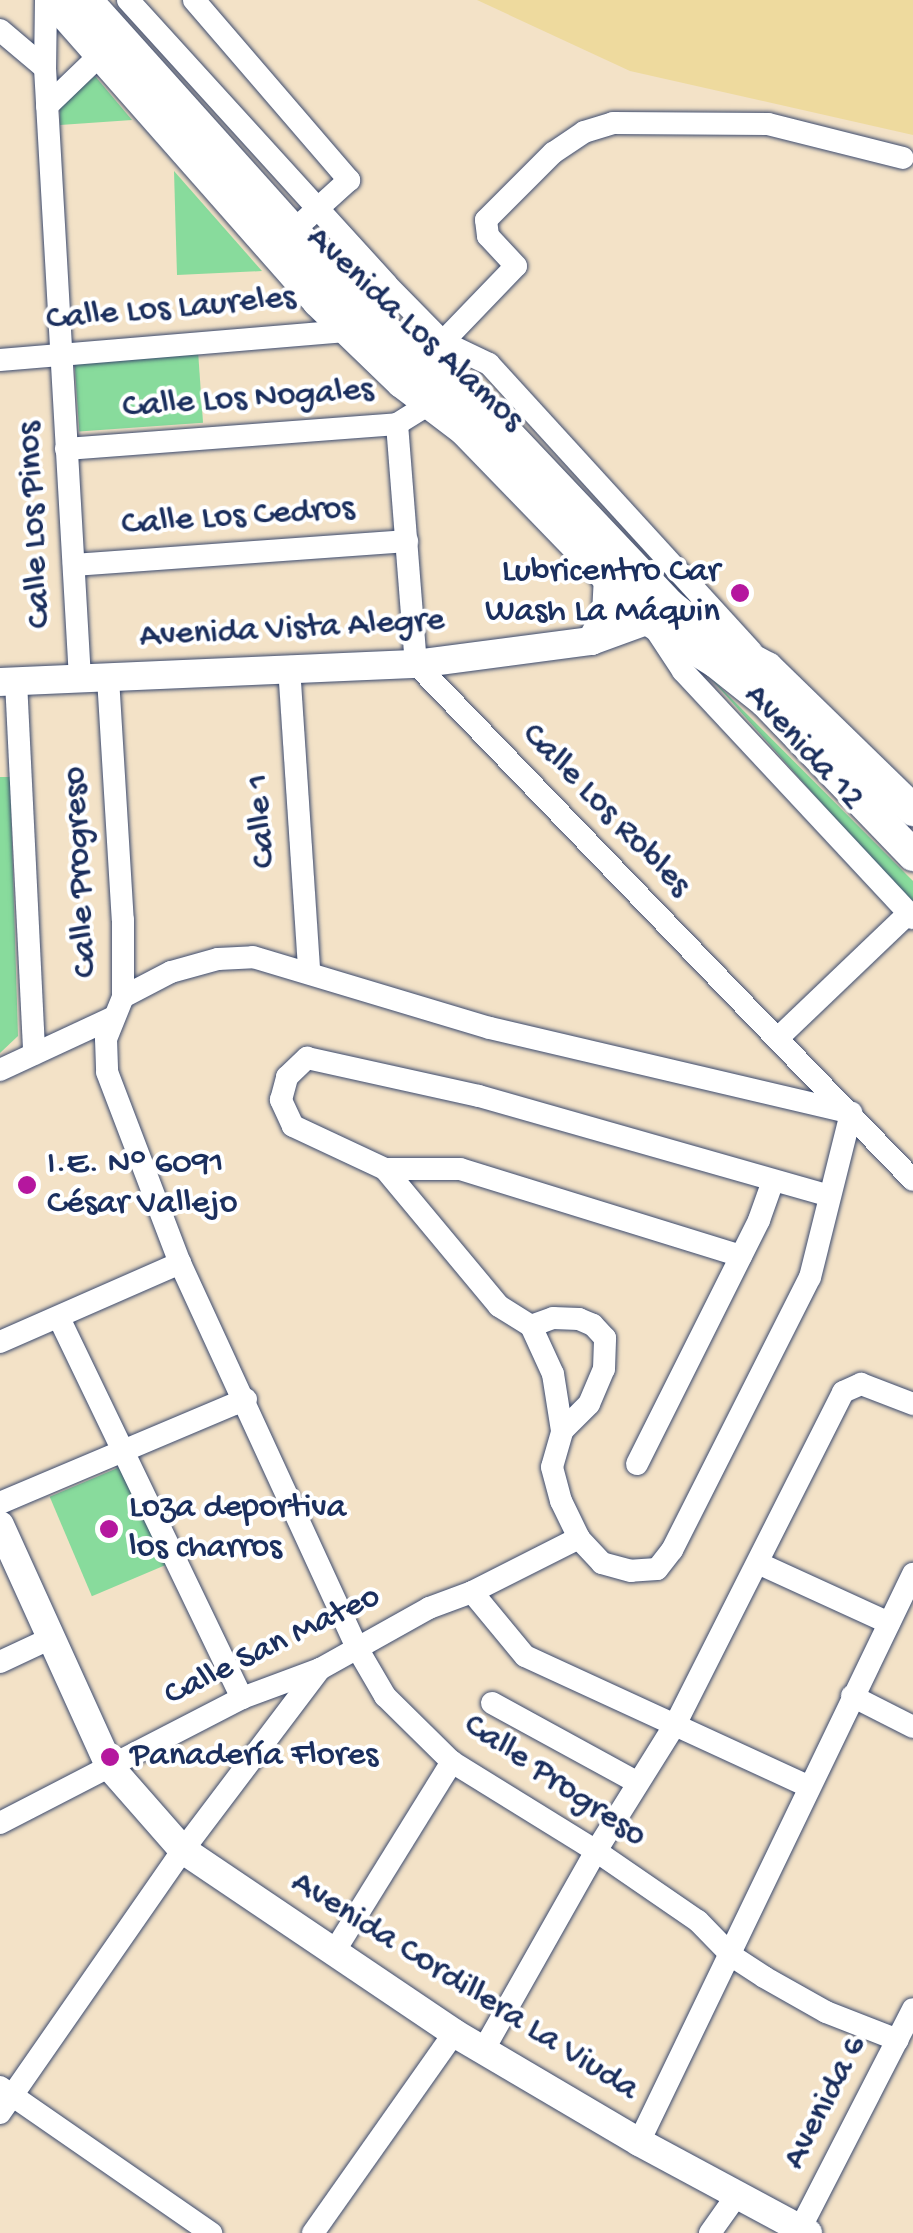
<!DOCTYPE html>
<meta charset="utf-8">
<style>
body{margin:0}
#map{position:relative;width:913px;height:2233px;overflow:hidden;background:#f3e2c7;font-family:"Gochi Hand",sans-serif}
div>[style]{position:absolute}
.green>*{inset:0;background:#88db9c;transform-origin:0 0}
.sand>*{inset:0;background:#eeda9e}
.roads{filter:drop-shadow(0 0 2px #3b4a6e) drop-shadow(0 0 2px #3b4a6e)}
.minor>*{height:22px;margin:-11px;padding:0 11px;transform-origin:11px;border-radius:11px;background:#fff}
.tertiary>*{height:28px;margin:-14px;padding:0 14px;transform-origin:14px;border-radius:14px;background:#fff}
.secondary>*{height:32px;margin:-16px;padding:0 16px;transform-origin:16px;border-radius:16px;background:#fff}
.dots>*{width:28px;height:28px;translate:-50% -50%;box-sizing:border-box;border:5px solid #fff;border-radius:50%}
span{translate:-50% -50%;white-space:nowrap;text-align:center;line-height:1.15;-webkit-text-stroke:8px #fff;paint-order:stroke}
.street-label{font-size:35px;color:#1b2f5e}
.poi-label{font-size:35px;color:#1b2f5e}
.right{translate:-100% -50%;text-align:right}
.left{translate:0 -50%;text-align:left}
</style>
<div id="map">
<div class="green">
<i style="clip-path:polygon(95px 76px,132px 120px,60px 125px,60px 106px)"></i>
<i style="clip-path:polygon(174px 171px,262px 271px,177px 275px)"></i>
<i style="left:198px;top:351px;width:72px;height:124px;rotate:86deg"></i>
<i style="clip-path:polygon(706px 673px,913px 881px,913px 906px)"></i>
<i style="clip-path:polygon(0 777px,10px 777px,18px 1036px,0 1053px)"></i>
<i style="left:127px;top:1464px;width:108px;height:84px;rotate:67deg"></i>
</div>
<div class="sand">
<i style="clip-path:polygon(477px 0,913px 0,913px 135px,630px 71px)"></i>
</div>
<div class="roads">
<div class="minor">
<i style="left:46px;top:0;width:68px;rotate:90.8deg"></i>
<i style="left:45px;top:68px;width:612px;rotate:86.72deg"></i>
<i style="left:128px;top:0;width:384px;rotate:47.7deg"></i>
<i style="left:386px;top:284px;width:81px;rotate:45.5deg"></i>
<i style="left:443px;top:342px;width:51px;rotate:25.6deg"></i>
<i style="left:489px;top:364px;width:389px;rotate:47.6deg"></i>
<i style="left:194px;top:0;width:238px;rotate:49.3deg"></i>
<i style="left:349px;top:180px;width:59px;rotate:137.7deg"></i>
<i style="left:0;top:30px;width:59px;rotate:40.2deg"></i>
<i style="left:47px;top:106px;width:75px;rotate:-43.9deg"></i>
<i style="left:436px;top:349px;width:115px;rotate:-46.1deg"></i>
<i style="left:516px;top:266px;width:41px;rotate:-133deg"></i>
<i style="left:488px;top:236px;width:16px;rotate:-97deg"></i>
<i style="left:486px;top:220px;width:95px;rotate:-45deg"></i>
<i style="left:553px;top:153px;width:37px;rotate:-34deg"></i>
<i style="left:584px;top:132px;width:30px;rotate:-17deg"></i>
<i style="left:613px;top:123px;width:155px;rotate:0.4deg"></i>
<i style="left:768px;top:124px;width:139px;rotate:14.1deg"></i>
<i style="left:0;top:360px;width:350px;rotate:-4.8deg"></i>
<i style="left:349px;top:331px;width:6px;rotate:-51deg"></i>
<i style="left:397px;top:424px;width:241px;rotate:85.5deg"></i>
<i style="left:416px;top:664px;width:716px;rotate:46.07deg"></i>
<i style="left:66px;top:449px;width:332px;rotate:-4.3deg"></i>
<i style="left:397px;top:424px;width:39px;rotate:-32deg"></i>
<i style="left:74px;top:565px;width:334px;rotate:-4.1deg"></i>
<i style="left:654px;top:627px;width:53px;rotate:56.6deg"></i>
<i style="left:683px;top:671px;width:338px;rotate:47deg"></i>
<i style="left:289px;top:667px;width:305px;rotate:86.2deg"></i>
<i style="left:108px;top:678px;width:242px;rotate:86.5deg"></i>
<i style="left:123px;top:920px;width:77px;rotate:90deg"></i>
<i style="left:123px;top:997px;width:45px;rotate:112deg"></i>
<i style="left:106px;top:1039px;width:33px;rotate:88deg"></i>
<i style="left:107px;top:1072px;width:204px;rotate:69.1deg"></i>
<i style="left:180px;top:1263px;width:424px;rotate:65.3deg"></i>
<i style="left:357px;top:1648px;width:56px;rotate:59.7deg"></i>
<i style="left:385px;top:1696px;width:94px;rotate:44.6deg"></i>
<i style="left:452px;top:1762px;width:169px;rotate:31.7deg"></i>
<i style="left:596px;top:1851px;width:124px;rotate:34.5deg"></i>
<i style="left:698px;top:1921px;width:49px;rotate:45.8deg"></i>
<i style="left:732px;top:1956px;width:38px;rotate:33deg"></i>
<i style="left:764px;top:1977px;width:71px;rotate:29.4deg"></i>
<i style="left:826px;top:2012px;width:77px;rotate:21.3deg"></i>
<i style="left:16px;top:681px;width:373px;rotate:87.2deg"></i>
<i style="left:123px;top:997px;width:54px;rotate:-27.5deg"></i>
<i style="left:171px;top:972px;width:49px;rotate:-15.5deg"></i>
<i style="left:218px;top:959px;width:35px;rotate:-3deg"></i>
<i style="left:253px;top:957px;width:247px;rotate:16.7deg"></i>
<i style="left:490px;top:1028px;width:371px;rotate:13.2deg"></i>
<i style="left:851px;top:1113px;width:169px;rotate:104deg"></i>
<i style="left:810px;top:1277px;width:306px;rotate:116.8deg"></i>
<i style="left:672px;top:1550px;width:24px;rotate:128deg"></i>
<i style="left:657px;top:1569px;width:26px;rotate:176deg"></i>
<i style="left:631px;top:1571px;width:30px;rotate:-165deg"></i>
<i style="left:602px;top:1563px;width:34px;rotate:-133deg"></i>
<i style="left:579px;top:1538px;width:41px;rotate:-115.9deg"></i>
<i style="left:561px;top:1501px;width:35px;rotate:-105deg"></i>
<i style="left:552px;top:1467px;width:37px;rotate:-74deg"></i>
<i style="left:562px;top:1431px;width:38px;rotate:-45deg"></i>
<i style="left:589px;top:1404px;width:38px;rotate:-67deg"></i>
<i style="left:604px;top:1369px;width:31px;rotate:-88deg"></i>
<i style="left:605px;top:1338px;width:18px;rotate:-133deg"></i>
<i style="left:593px;top:1325px;width:15px;rotate:-157deg"></i>
<i style="left:579px;top:1319px;width:26px;rotate:-178deg"></i>
<i style="left:553px;top:1318px;width:23px;rotate:160deg"></i>
<i style="left:531px;top:1326px;width:38px;rotate:-148deg"></i>
<i style="left:499px;top:1306px;width:178px;rotate:-129.8deg"></i>
<i style="left:778px;top:1038px;width:181px;rotate:-43.7deg"></i>
<i style="left:0;top:1070px;width:123px;rotate:-24.9deg"></i>
<i style="left:741px;top:1256px;width:294px;rotate:-162.8deg"></i>
<i style="left:460px;top:1169px;width:75px;rotate:180deg"></i>
<i style="left:385px;top:1169px;width:102px;rotate:-154.9deg"></i>
<i style="left:293px;top:1126px;width:29px;rotate:-115deg"></i>
<i style="left:281px;top:1100px;width:24px;rotate:-75deg"></i>
<i style="left:287px;top:1077px;width:28px;rotate:-44deg"></i>
<i style="left:307px;top:1058px;width:176px;rotate:12.5deg"></i>
<i style="left:479px;top:1096px;width:364px;rotate:15.9deg"></i>
<i style="left:59px;top:1318px;width:422px;rotate:64.3deg"></i>
<i style="left:531px;top:1326px;width:53px;rotate:65.4deg"></i>
<i style="left:553px;top:1374px;width:58px;rotate:81deg"></i>
<i style="left:0;top:1342px;width:197px;rotate:-23.7deg"></i>
<i style="left:637px;top:1464px;width:273px;rotate:-63.4deg"></i>
<i style="left:759px;top:1220px;width:41px;rotate:-70.3deg"></i>
<i style="left:0;top:1503px;width:267px;rotate:-22.9deg"></i>
<i style="left:758px;top:1563px;width:144px;rotate:24.6deg"></i>
<i style="left:472px;top:1592px;width:83px;rotate:50.4deg"></i>
<i style="left:525px;top:1656px;width:311px;rotate:24.7deg"></i>
<i style="left:0;top:1662px;width:54px;rotate:-25.1deg"></i>
<i style="left:852px;top:1696px;width:68px;rotate:26.9deg"></i>
<i style="left:492px;top:1703px;width:166px;rotate:28.7deg"></i>
<i style="left:0;top:1823px;width:272px;rotate:-27.3deg"></i>
<i style="left:242px;top:1698px;width:83px;rotate:-20.4deg"></i>
<i style="left:320px;top:1669px;width:125px;rotate:-29.2deg"></i>
<i style="left:429px;top:1608px;width:46px;rotate:-20.4deg"></i>
<i style="left:472px;top:1592px;width:120px;rotate:-26.8deg"></i>
<i style="left:334px;top:1952px;width:224px;rotate:-58.2deg"></i>
<i style="left:484px;top:2049px;width:227px;rotate:-60.5deg"></i>
<i style="left:596px;top:1851px;width:151px;rotate:-58deg"></i>
<i style="left:676px;top:1723px;width:371px;rotate:-63.2deg"></i>
<i style="left:843px;top:1392px;width:20px;rotate:-24deg"></i>
<i style="left:861px;top:1384px;width:56px;rotate:21deg"></i>
<i style="left:0;top:2087px;width:257px;rotate:34.7deg"></i>
<i style="left:0;top:2113px;width:320px;rotate:-55.2deg"></i>
<i style="left:183px;top:1850px;width:227px;rotate:-52.9deg"></i>
<i style="left:639px;top:2142px;width:631px;rotate:-64.25deg"></i>
<i style="left:800px;top:2229px;width:247px;rotate:-62.8deg"></i>
<i style="left:313px;top:2233px;width:245px;rotate:-54.8deg"></i>
<i style="left:710px;top:2233px;width:47px;rotate:-54.6deg"></i>
</div>
<div class="tertiary">
<i style="left:591px;top:641px;width:31px;rotate:-61deg"></i>
<i style="left:606px;top:614px;width:36px;rotate:-87deg"></i>
<i style="left:0;top:682px;width:416px;rotate:-2.5deg"></i>
<i style="left:416px;top:664px;width:177px;rotate:-7.5deg"></i>
<i style="left:591px;top:641px;width:62px;rotate:-19.9deg"></i>
<i style="left:649px;top:620px;width:19px;rotate:-36deg"></i>
<i style="left:0;top:1525px;width:266px;rotate:65.6deg"></i>
<i style="left:110px;top:1767px;width:111px;rotate:48.7deg"></i>
<i style="left:183px;top:1850px;width:327px;rotate:34deg"></i>
<i style="left:454px;top:2033px;width:215px;rotate:30.5deg"></i>
<i style="left:639px;top:2142px;width:192px;rotate:28.3deg"></i>
</div>
<div class="secondary">
<i style="left:53px;top:0;width:401px;rotate:48.6deg"></i>
<i style="left:318px;top:301px;width:117px;rotate:44deg"></i>
<i style="left:402px;top:382px;width:79px;rotate:37.3deg"></i>
<i style="left:465px;top:430px;width:264px;rotate:45.9deg"></i>
<i style="left:649px;top:620px;width:79px;rotate:32.1deg"></i>
<i style="left:716px;top:662px;width:63px;rotate:38.5deg"></i>
<i style="left:765px;top:701px;width:214px;rotate:46.1deg"></i>
<i style="left:86px;top:0;width:428px;rotate:48.1deg"></i>
<i style="left:372px;top:319px;width:165px;rotate:39.8deg"></i>
<i style="left:499px;top:425px;width:248px;rotate:46.6deg"></i>
<i style="left:669px;top:605px;width:49px;rotate:39.2deg"></i>
<i style="left:707px;top:636px;width:68px;rotate:28.1deg"></i>
<i style="left:767px;top:668px;width:204px;rotate:44.2deg"></i>
</div>
</div>
<div class="dots">
<i style="left:740px;top:593px;background:#b5179e"></i>
<i style="left:27px;top:1185px;background:#b5179e"></i>
<i style="left:109px;top:1529px;background:#b5179e"></i>
<i style="left:110px;top:1757px;background:#b5179e"></i>
</div>
<div class="street-label">
<span style="left:171px;top:310px;rotate:-5deg">Calle Los Laureles</span>
<span style="left:414px;top:330px;rotate:43deg">Avenida Los Alamos</span>
<span style="left:248px;top:400px;rotate:-4deg">Calle Los Nogales</span>
<span style="left:238px;top:518px;rotate:-4deg">Calle Los Cedros</span>
<span style="left:36px;top:525px;rotate:-93deg">Calle Los Pinos</span>
<span style="left:292px;top:630px;rotate:-3deg">Avenida Vista Alegre</span>
<span style="left:803px;top:748px;rotate:47deg">Avenida 12</span>
<span style="left:605px;top:811px;rotate:46deg">Calle Los Robles</span>
<span style="left:263px;top:821px;rotate:-94deg">Calle 1</span>
<span style="left:82px;top:872px;rotate:-93deg">Calle Progreso</span>
<span style="left:273px;top:1647px;rotate:-26deg">Calle San Mateo</span>
<span style="left:554px;top:1782px;rotate:34deg">Calle Progreso</span>
<span style="left:464px;top:1987px;rotate:32deg">Avenida Cordillera La Viuda</span>
<span style="left:826px;top:2103px;rotate:-63deg">Avenida 6</span>
</div>
<div class="poi-label">
<span class="right" style="left:720px;top:593px">Lubricentro Car<br>Wash La Máquin</span>
<span class="left" style="left:47px;top:1185px">I.E. N° 6091<br>César Vallejo</span>
<span class="left" style="left:129px;top:1529px">Loza deportiva<br>los charros</span>
<span class="left" style="left:130px;top:1757px">Panadería Flores</span>
</div>
</div>
